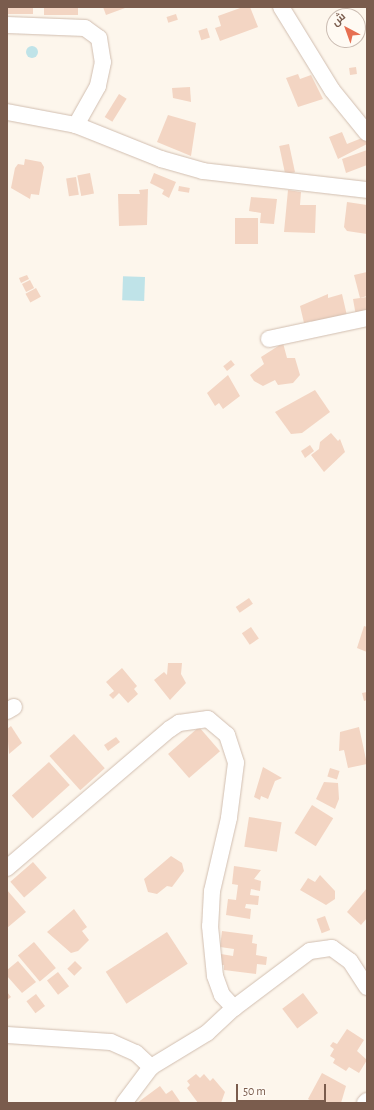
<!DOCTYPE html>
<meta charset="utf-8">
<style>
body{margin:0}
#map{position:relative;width:374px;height:1110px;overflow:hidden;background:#fdf6ec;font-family:"Alegreya Sans",Cairo,sans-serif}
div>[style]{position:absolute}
.water>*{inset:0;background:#bfe3e8;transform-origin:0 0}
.round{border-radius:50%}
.building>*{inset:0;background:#f3d5c3;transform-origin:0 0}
.roads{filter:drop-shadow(0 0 1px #d1beb0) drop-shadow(0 0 1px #d1beb0)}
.minor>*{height:16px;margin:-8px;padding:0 8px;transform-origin:8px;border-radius:8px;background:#fff}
span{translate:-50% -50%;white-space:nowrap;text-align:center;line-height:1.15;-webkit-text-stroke:3px #fffaf3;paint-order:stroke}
.frame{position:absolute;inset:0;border:8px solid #7a5c4d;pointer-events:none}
.north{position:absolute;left:326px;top:8px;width:40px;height:40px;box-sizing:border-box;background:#fffaf3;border:1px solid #cabbb1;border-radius:50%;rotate:319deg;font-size:11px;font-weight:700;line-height:16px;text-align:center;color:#7a5c4d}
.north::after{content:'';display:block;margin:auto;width:14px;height:18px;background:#e76f51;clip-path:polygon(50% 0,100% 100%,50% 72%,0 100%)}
.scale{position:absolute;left:236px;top:1084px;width:90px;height:18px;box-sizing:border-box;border:2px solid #7a5c4d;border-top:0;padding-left:5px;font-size:12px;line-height:14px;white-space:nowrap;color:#7a5c4d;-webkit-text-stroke:3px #fffaf3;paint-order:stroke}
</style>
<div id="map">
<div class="water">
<i class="round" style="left:26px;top:46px;width:12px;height:12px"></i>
<i style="left:145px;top:277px;width:24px;height:22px;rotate:92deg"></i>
</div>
<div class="building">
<i style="left:7px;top:7px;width:26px;height:7px"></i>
<i style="left:44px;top:7px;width:34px;height:8px"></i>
<i style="clip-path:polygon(103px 7px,125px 7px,125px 8px,106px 15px)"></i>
<i style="clip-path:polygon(243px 7px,250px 7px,258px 27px,220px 41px,215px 28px,221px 26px,218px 16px)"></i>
<i style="left:176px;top:14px;width:6px;height:10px;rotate:72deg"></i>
<i style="left:207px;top:28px;width:10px;height:9px;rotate:73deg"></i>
<i style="left:356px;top:67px;width:7px;height:7px;rotate:82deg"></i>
<i style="clip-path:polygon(298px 74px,300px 79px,311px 75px,323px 99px,298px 107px,286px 78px)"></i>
<i style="clip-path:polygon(190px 87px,191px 102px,173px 98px,172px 88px)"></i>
<i style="left:119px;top:94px;width:9px;height:27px;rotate:32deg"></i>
<i style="clip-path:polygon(168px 115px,196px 123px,191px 156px,157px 142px)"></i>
<i style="clip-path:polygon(342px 132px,347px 144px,367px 136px,367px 144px,338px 159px,329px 137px)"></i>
<i style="left:289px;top:144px;width:29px;height:10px;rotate:78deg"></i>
<i style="clip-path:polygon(367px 150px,367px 165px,346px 173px,342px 159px)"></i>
<i style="clip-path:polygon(25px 159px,41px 162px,44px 167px,39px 195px,31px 194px,30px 199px,11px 188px,15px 168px,18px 164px,24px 165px)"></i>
<i style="left:90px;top:173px;width:21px;height:13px;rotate:79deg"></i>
<i style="clip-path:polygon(154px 173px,176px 182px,169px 198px,162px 194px,164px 190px,150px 183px)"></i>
<i style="left:76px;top:177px;width:18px;height:10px;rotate:81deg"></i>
<i style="left:179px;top:186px;width:11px;height:5px;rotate:10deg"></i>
<i style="clip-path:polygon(148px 189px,147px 225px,119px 226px,118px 194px,140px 194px,139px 190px)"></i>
<i style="clip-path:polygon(288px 190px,301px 192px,300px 205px,316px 205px,315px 233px,284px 232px)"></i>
<i style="clip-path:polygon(251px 197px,277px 199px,274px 224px,260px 223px,261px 213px,249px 211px)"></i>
<i style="clip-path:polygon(347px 202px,367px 205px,367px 234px,347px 231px,344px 227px)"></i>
<i style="left:258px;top:218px;width:26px;height:23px;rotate:90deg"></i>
<i style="clip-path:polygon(367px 272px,367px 296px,360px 298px,354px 275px)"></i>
<i style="clip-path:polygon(27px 275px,29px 279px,21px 283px,19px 278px)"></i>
<i style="left:30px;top:280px;width:9px;height:9px;rotate:63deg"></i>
<i style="left:36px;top:288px;width:10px;height:12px;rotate:61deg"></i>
<i style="clip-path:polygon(328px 294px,328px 298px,342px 294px,348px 320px,312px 326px,311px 321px,304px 323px,300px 306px)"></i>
<i style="clip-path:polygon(367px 297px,367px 314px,356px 316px,353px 299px)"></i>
<i style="clip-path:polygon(283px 343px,287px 358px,295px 358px,300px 375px,293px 383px,278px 385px,275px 380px,263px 386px,254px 381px,250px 375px,264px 364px,261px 357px)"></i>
<i style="left:231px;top:360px;width:6px;height:10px;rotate:51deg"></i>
<i style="clip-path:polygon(228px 375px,240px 396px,223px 409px,219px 403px,215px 406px,207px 393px)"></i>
<i style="clip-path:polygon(315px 390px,330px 412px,302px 433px,291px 434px,275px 412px)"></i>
<i style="clip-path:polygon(331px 433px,338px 441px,340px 439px,345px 452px,324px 472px,311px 455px,319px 449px,320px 442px)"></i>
<i style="clip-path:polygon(310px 445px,314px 451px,305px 458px,301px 451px)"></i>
<i style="left:249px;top:598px;width:7px;height:16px;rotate:56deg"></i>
<i style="clip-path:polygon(364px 626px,367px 627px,367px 652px,357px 648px)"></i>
<i style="left:251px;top:627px;width:14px;height:11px;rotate:56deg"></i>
<i style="clip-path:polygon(168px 663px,182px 663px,181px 674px,186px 683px,170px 700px,154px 680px,164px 672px,167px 675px)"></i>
<i style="clip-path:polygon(122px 668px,137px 686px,134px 689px,138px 694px,128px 703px,119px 693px,113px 699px,109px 695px,114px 691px,106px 682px)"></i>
<i style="clip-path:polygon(367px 692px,367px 700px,364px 701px,362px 693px)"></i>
<i style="clip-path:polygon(11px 726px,22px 743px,9px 754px,7px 729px)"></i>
<i style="left:199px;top:727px;width:32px;height:41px;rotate:49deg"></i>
<i style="clip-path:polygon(359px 727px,367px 764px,348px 768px,344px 750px,339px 751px,340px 732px)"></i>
<i style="left:74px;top:734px;width:46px;height:33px;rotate:48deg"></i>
<i style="clip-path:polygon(116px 737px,120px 742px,108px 751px,104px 745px)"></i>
<i style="left:49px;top:762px;width:31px;height:50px;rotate:48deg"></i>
<i style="clip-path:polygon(263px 767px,282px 778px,275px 781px,268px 799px,261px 796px,260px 800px,254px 797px)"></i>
<i style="left:330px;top:768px;width:10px;height:9px;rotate:17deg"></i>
<i style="clip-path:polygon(324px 782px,338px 783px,339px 799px,335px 809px,316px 799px)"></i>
<i style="left:312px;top:805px;width:25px;height:33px;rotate:32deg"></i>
<i style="left:249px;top:817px;width:33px;height:30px;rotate:9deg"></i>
<i style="clip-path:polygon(171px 856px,182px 863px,184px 871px,172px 887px,167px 886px,157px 894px,148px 892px,144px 879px)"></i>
<i style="left:33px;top:862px;width:21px;height:30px;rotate:49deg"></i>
<i style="clip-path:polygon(234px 866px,261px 870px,254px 879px,261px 881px,260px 891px,251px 889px,250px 895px,259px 896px,258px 905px,246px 904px,245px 908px,251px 909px,250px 919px,226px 915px,228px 899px,236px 900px,238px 885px,232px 884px)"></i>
<i style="clip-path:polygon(320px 875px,335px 891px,335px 899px,326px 905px,300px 890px,308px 878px,315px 882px)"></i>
<i style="clip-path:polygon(367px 888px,367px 918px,361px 925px,347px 912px)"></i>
<i style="clip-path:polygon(7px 890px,26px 912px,7px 928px)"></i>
<i style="clip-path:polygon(74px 909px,87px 927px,82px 931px,89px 940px,78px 951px,71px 953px,47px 932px)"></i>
<i style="left:325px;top:916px;width:15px;height:9px;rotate:70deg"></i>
<i style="clip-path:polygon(222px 931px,253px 935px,252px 943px,257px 944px,256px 955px,267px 957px,266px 965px,257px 964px,256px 974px,224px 970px,224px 965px,220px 965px,221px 954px,233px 956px,234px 949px,220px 947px)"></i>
<i style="left:167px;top:932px;width:38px;height:73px;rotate:57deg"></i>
<i style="left:34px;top:942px;width:34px;height:21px;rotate:50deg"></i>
<i style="clip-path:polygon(18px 961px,36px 982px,22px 993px,7px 976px,7px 970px)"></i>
<i style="left:75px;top:961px;width:10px;height:11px;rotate:45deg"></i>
<i style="left:58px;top:972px;width:18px;height:14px;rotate:52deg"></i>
<i style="clip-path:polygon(7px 992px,11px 997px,7px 1000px)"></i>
<i style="left:303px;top:993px;width:25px;height:26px;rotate:53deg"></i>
<i style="left:36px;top:994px;width:15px;height:12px;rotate:53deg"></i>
<i style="clip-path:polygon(347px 1029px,364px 1040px,357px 1051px,367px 1060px,359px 1073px,349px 1067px,346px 1071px,333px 1063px,335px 1059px,330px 1056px,334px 1049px,330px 1046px,333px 1042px,337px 1044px)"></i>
<i style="clip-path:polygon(322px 1073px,346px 1086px,341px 1103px,314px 1103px,308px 1099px)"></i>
<i style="clip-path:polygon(196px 1074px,200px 1078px,204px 1074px,210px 1081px,213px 1078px,225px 1092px,221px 1103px,198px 1103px,187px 1088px,190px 1085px,187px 1081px)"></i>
<i style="clip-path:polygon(160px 1086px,166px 1094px,172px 1090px,181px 1103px,137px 1103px)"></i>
</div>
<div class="roads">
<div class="minor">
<i style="left:281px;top:7px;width:97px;rotate:58.4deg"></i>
<i style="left:332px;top:90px;width:55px;rotate:50.9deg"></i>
<i style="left:7px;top:25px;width:78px;rotate:2.2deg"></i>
<i style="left:85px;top:28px;width:17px;rotate:36deg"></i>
<i style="left:99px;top:38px;width:24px;rotate:81deg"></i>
<i style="left:103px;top:62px;width:25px;rotate:102deg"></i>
<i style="left:98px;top:86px;width:45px;rotate:119.4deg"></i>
<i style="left:7px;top:112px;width:70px;rotate:10.7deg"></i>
<i style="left:76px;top:125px;width:92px;rotate:21.8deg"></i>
<i style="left:161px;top:159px;width:44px;rotate:15.9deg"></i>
<i style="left:203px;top:171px;width:165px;rotate:6.6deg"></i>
<i style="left:269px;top:339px;width:100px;rotate:-12.1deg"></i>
<i style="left:7px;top:711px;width:8px;rotate:-30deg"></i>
<i style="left:7px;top:868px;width:214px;rotate:-40.5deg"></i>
<i style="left:170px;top:729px;width:11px;rotate:-34deg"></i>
<i style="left:179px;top:723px;width:29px;rotate:-8deg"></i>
<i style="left:208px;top:719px;width:25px;rotate:40deg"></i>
<i style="left:227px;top:735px;width:29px;rotate:72deg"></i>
<i style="left:236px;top:763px;width:55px;rotate:97.3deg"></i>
<i style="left:229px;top:818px;width:75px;rotate:103.1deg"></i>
<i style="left:212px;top:891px;width:35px;rotate:93deg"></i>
<i style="left:210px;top:926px;width:50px;rotate:84.3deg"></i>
<i style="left:215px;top:976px;width:20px;rotate:70deg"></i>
<i style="left:222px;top:995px;width:18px;rotate:47deg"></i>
<i style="left:7px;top:1035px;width:104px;rotate:3.9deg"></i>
<i style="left:111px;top:1042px;width:27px;rotate:24deg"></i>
<i style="left:136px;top:1053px;width:21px;rotate:43deg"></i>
<i style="left:124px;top:1103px;width:45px;rotate:-53.1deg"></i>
<i style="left:151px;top:1067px;width:66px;rotate:-31.3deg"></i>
<i style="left:207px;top:1033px;width:37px;rotate:-43deg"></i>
<i style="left:234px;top:1008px;width:95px;rotate:-36.9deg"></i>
<i style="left:310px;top:951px;width:22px;rotate:-8deg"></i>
<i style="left:332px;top:948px;width:22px;rotate:36deg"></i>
<i style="left:350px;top:961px;width:31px;rotate:57deg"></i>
<i style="left:365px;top:1103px;width:3px;rotate:-45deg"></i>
</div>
</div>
<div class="frame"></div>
<div class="north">ش</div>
<div class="scale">50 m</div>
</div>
